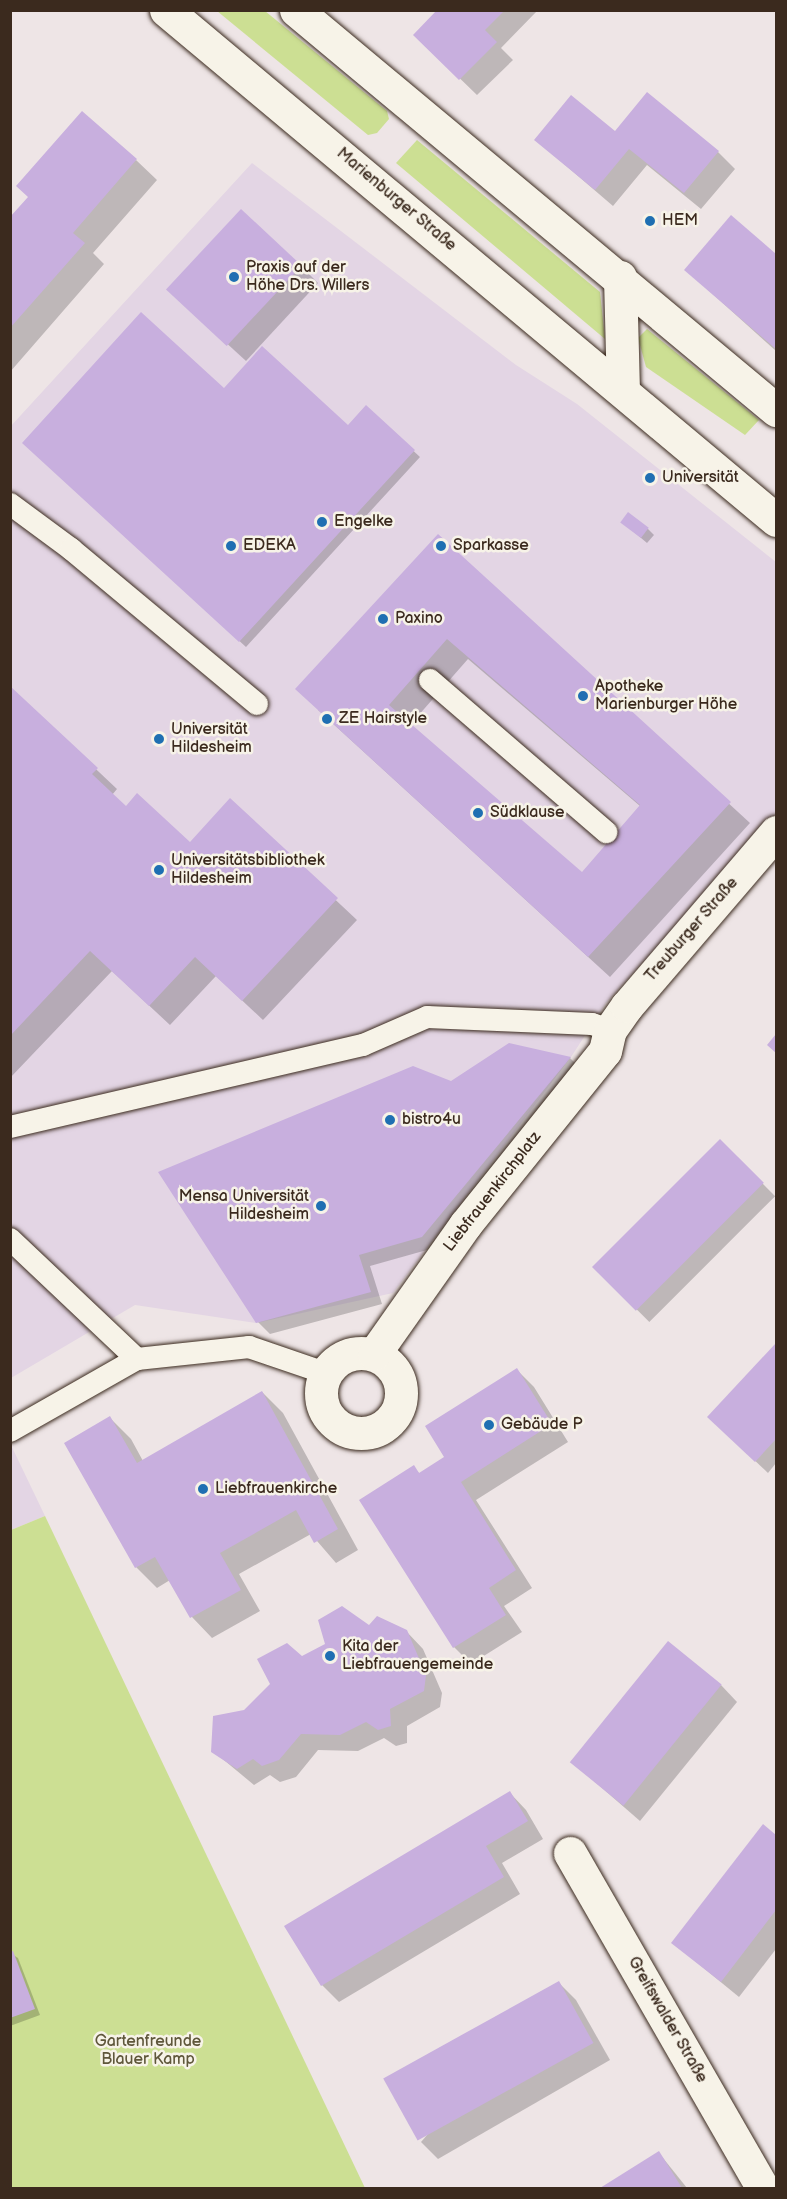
<!DOCTYPE html>
<meta charset="utf-8">
<style>
body{margin:0}
#map{position:relative;width:787px;height:2199px;overflow:hidden;background:#eee5e6;font-family:"Balsamiq Sans",sans-serif}
div>[style]{position:absolute}
.built>*{inset:0;background:#e3d5e4}
.green>*{inset:0;background:#ccdf93}
.shadow>*{inset:0;background:#0003;transform-origin:0 0}
.building>*{inset:0;background:#c8afde;transform-origin:0 0}
.roads{filter:drop-shadow(0 0 2px #3b2a1e) drop-shadow(0 0 2px #3b2a1e)}
.lane>*{height:22px;margin:-11px;padding:0 11px;transform-origin:11px;border-radius:11px;background:#f7f3e8}
.street>*{height:33px;margin:-16.5px;padding:0 16.5px;transform-origin:16.5px;border-radius:16.5px;background:#f7f3e8}
.street>.ring{margin:-16.5px;padding:0;box-sizing:content-box;background:none;border:33px solid #f7f3e8;border-radius:50%}
.secondary>*{height:33px;margin:-16.5px;padding:0 16.5px;transform-origin:16.5px;border-radius:16.5px;background:#f7f3e8}
.dots>*{width:16px;height:16px;translate:-50% -50%;box-sizing:border-box;border:3px solid #f7f3e8;border-radius:50%}
span{translate:-50% -50%;white-space:nowrap;text-align:center;line-height:1.15;-webkit-text-stroke:5px #f7f3e8;paint-order:stroke}
.street-label{font-size:16px;color:#3b2a1e}
.poi-label{font-size:16px;color:#3b2a1e}
.left{translate:0 -50%;text-align:left}
.right{translate:-100% -50%;text-align:right}
.park-label{font-size:16px;color:#5f573b}
.frame{position:absolute;inset:0;border:12px solid #3b2a1e;pointer-events:none}
</style>
<div id="map">
<div class="built">
<i style="clip-path:polygon(252px 163px,516px 365px,577px 404px,776px 562px,776px 816px,606px 1003px,571px 1057px,393px 1293px,256px 1323px,135px 1305px,11px 1378px,10px 427px)"></i>
<i style="clip-path:polygon(10px 1443px,45px 1516px,11px 1530px,10px 1530px)"></i>
</div>
<div class="green">
<i style="clip-path:polygon(217px 11px,265px 11px,387px 111px,389px 119px,377px 133px,368px 135px)"></i>
<i style="clip-path:polygon(417px 140px,600px 292px,605px 339px,396px 163px)"></i>
<i style="clip-path:polygon(647px 329px,759px 420px,745px 435px,646px 367px,638px 338px)"></i>
<i style="clip-path:polygon(45px 1516px,365px 2188px,11px 2188px,11px 1530px)"></i>
</div>
<div class="shadow">
<i style="clip-path:polygon(439px 10px,538px 10px,501px 48px,513px 60px,477px 95px,415px 35px)"></i>
<i style="clip-path:polygon(615px 133px,718px 152px,735px 169px,701px 209px,647px 165px,613px 206px,536px 140px)"></i>
<i style="clip-path:polygon(136px 160px,157px 180px,93px 253px,104px 264px,10px 372px,10px 220px)"></i>
<i style="clip-path:polygon(731px 217px,776px 256px,776px 351px,686px 270px)"></i>
<i style="clip-path:polygon(301px 266px,318px 283px,246px 361px,186px 306px)"></i>
<i style="clip-path:polygon(224px 390px,348px 427px,366px 407px,420px 457px,246px 647px,29px 448px)"></i>
<i style="clip-path:polygon(628px 527px,648px 529px,654px 535px,647px 543px)"></i>
<i style="clip-path:polygon(evenodd,438px 536px,750px 823px,610px 977px,318px 710px,438px 536px,468px 659px,640px 806px,582px 874px,410px 725px,468px 659px)"></i>
<i style="clip-path:polygon(10px 688px,117px 789px,112px 795px,126px 808px,190px 844px,230px 801px,357px 920px,263px 1020px,216px 976px,170px 1025px,112px 971px,10px 1078px)"></i>
<i style="clip-path:polygon(570px 1058px,582px 1070px,434px 1248px,370px 1266px,382px 1304px,270px 1334px,258px 1322px,452px 1083px)"></i>
<i style="left:720px;top:1141px;width:78px;height:178px;rotate:45deg"></i>
<i style="clip-path:polygon(776px 1345px,776px 1463px,768px 1473px,709px 1417px)"></i>
<i style="clip-path:polygon(517px 1370px,534px 1387px,568px 1442px,476px 1500px,532px 1588px,504px 1606px,522px 1632px,471px 1664px,454px 1647px,413px 1467px,420px 1474px,447px 1458px)"></i>
<i style="clip-path:polygon(262px 1392px,283px 1413px,358px 1550px,336px 1563px,311px 1534px,239px 1574px,260px 1611px,212px 1638px,192px 1617px,170px 1580px,157px 1588px,136px 1567px,110px 1418px,131px 1439px,143px 1461px)"></i>
<i style="clip-path:polygon(370px 1627px,406px 1631px,423px 1649px,442px 1693px,440px 1707px,407px 1726px,407px 1743px,396px 1746px,384px 1738px,358px 1751px,318px 1750px,296px 1777px,280px 1782px,270px 1775px,254px 1785px,213px 1751px,245px 1711px,302px 1658px)"></i>
<i style="clip-path:polygon(721px 1685px,737px 1702px,640px 1821px,571px 1761px)"></i>
<i style="clip-path:polygon(510px 1793px,526px 1810px,543px 1839px,502px 1863px,520px 1894px,339px 2002px,322px 1985px)"></i>
<i style="clip-path:polygon(763px 1826px,776px 1837px,776px 1949px,739px 1997px,673px 1943px)"></i>
<i style="clip-path:polygon(10px 1953px,18px 1958px,40px 2015px,10px 2026px)"></i>
<i style="clip-path:polygon(559px 1983px,576px 2000px,610px 2060px,438px 2159px,421px 2142px)"></i>
<i style="clip-path:polygon(659px 2153px,687px 2188px,602px 2188px)"></i>
</div>
<div class="building">
<i style="clip-path:polygon(437px 10px,505px 10px,485px 30px,497px 42px,459px 80px,413px 35px)"></i>
<i style="clip-path:polygon(647px 92px,719px 151px,684px 193px,629px 149px,595px 190px,534px 140px,571px 95px,615px 131px)"></i>
<i style="clip-path:polygon(82px 111px,137px 159px,73px 233px,85px 243px,10px 328px,10px 217px,28px 197px,16px 186px)"></i>
<i style="left:241px;top:209px;width:83px;height:110px;rotate:43deg"></i>
<i style="clip-path:polygon(731px 215px,776px 254px,776px 349px,684px 270px)"></i>
<i style="clip-path:polygon(141px 312px,224px 388px,262px 346px,348px 425px,366px 405px,415px 450px,239px 642px,22px 443px)"></i>
<i style="left:628px;top:512px;width:26px;height:13px;rotate:37deg"></i>
<i style="clip-path:polygon(evenodd,438px 534px,731px 802px,588px 957px,295px 689px,438px 534px,447px 639px,640px 805px,582px 872px,389px 705px,447px 639px)"></i>
<i style="clip-path:polygon(10px 686px,98px 768px,92px 774px,126px 806px,137px 793px,190px 842px,230px 798px,338px 898px,242px 1001px,195px 957px,149px 1006px,90px 951px,10px 1036px)"></i>
<i style="clip-path:polygon(776px 1034px,776px 1053px,767px 1045px)"></i>
<i style="clip-path:polygon(509px 1043px,571px 1057px,422px 1237px,359px 1255px,371px 1292px,256px 1323px,158px 1172px,413px 1066px,451px 1081px)"></i>
<i style="left:720px;top:1139px;width:62px;height:181px;rotate:45deg"></i>
<i style="clip-path:polygon(776px 1343px,776px 1439px,755px 1462px,707px 1417px)"></i>
<i style="clip-path:polygon(517px 1368px,552px 1424px,461px 1482px,516px 1570px,489px 1588px,506px 1615px,453px 1648px,359px 1500px,414px 1465px,419px 1473px,444px 1457px,425px 1426px)"></i>
<i style="clip-path:polygon(262px 1391px,338px 1529px,314px 1543px,296px 1510px,220px 1553px,241px 1590px,190px 1618px,155px 1557px,135px 1568px,64px 1443px,110px 1416px,137px 1463px)"></i>
<i style="clip-path:polygon(342px 1606px,369px 1625px,377px 1616px,407px 1630px,426px 1675px,424px 1691px,390px 1709px,391px 1726px,378px 1730px,366px 1722px,340px 1735px,301px 1734px,279px 1760px,262px 1766px,253px 1759px,237px 1769px,211px 1752px,213px 1716px,244px 1710px,270px 1684px,257px 1659px,287px 1643px,302px 1656px,325px 1644px,318px 1620px)"></i>
<i style="left:668px;top:1641px;width:69px;height:156px;rotate:39deg"></i>
<i style="clip-path:polygon(510px 1791px,528px 1821px,486px 1846px,504px 1877px,321px 1986px,284px 1926px)"></i>
<i style="clip-path:polygon(763px 1824px,776px 1835px,776px 1910px,721px 1982px,671px 1943px)"></i>
<i style="clip-path:polygon(13px 1951px,35px 2009px,10px 2018px,10px 1952px)"></i>
<i style="left:559px;top:1981px;width:71px;height:201px;rotate:61deg"></i>
<i style="clip-path:polygon(659px 2151px,682px 2188px,600px 2188px)"></i>
</div>
<div class="roads">
<div class="lane">
<i style="left:10px;top:504px;width:76px;rotate:36.4deg"></i>
<i style="left:71px;top:549px;width:242px;rotate:39.8deg"></i>
<i style="left:430px;top:680px;width:233px;rotate:40.8deg"></i>
<i style="left:10px;top:1127px;width:362px;rotate:-13.1deg"></i>
<i style="left:363px;top:1045px;width:70px;rotate:-23.6deg"></i>
<i style="left:427px;top:1017px;width:165px;rotate:2.4deg"></i>
<i style="left:592px;top:1024px;width:19px;rotate:18deg"></i>
<i style="left:10px;top:1239px;width:175px;rotate:43.4deg"></i>
<i style="left:10px;top:1431px;width:146px;rotate:-29.6deg"></i>
<i style="left:137px;top:1359px;width:113px;rotate:-6.1deg"></i>
<i style="left:249px;top:1347px;width:80px;rotate:18.9deg"></i>
</div>
<div class="street">
<i style="left:296px;top:10px;width:625px;rotate:39.81deg"></i>
<i style="left:620px;top:277px;width:114px;rotate:88.5deg"></i>
<i class="ring" style="left:321px;top:1353px;width:47px;height:47px"></i>
<i style="left:374px;top:1354px;width:158px;rotate:-54.8deg"></i>
<i style="left:465px;top:1225px;width:223px;rotate:-51.2deg"></i>
<i style="left:605px;top:1051px;width:22px;rotate:-77deg"></i>
<i style="left:610px;top:1030px;width:29px;rotate:-55deg"></i>
<i style="left:627px;top:1006px;width:229px;rotate:-49.4deg"></i>
<i style="left:570px;top:1853px;width:387px;rotate:60.1deg"></i>
</div>
<div class="secondary">
<i style="left:166px;top:10px;width:795px;rotate:39.9deg"></i>
</div>
</div>
<div class="dots">
<i style="left:650px;top:221px;background:#1f6fb2"></i>
<i style="left:234px;top:277px;background:#1f6fb2"></i>
<i style="left:650px;top:478px;background:#1f6fb2"></i>
<i style="left:322px;top:522px;background:#1f6fb2"></i>
<i style="left:231px;top:546px;background:#1f6fb2"></i>
<i style="left:441px;top:546px;background:#1f6fb2"></i>
<i style="left:383px;top:619px;background:#1f6fb2"></i>
<i style="left:583px;top:696px;background:#1f6fb2"></i>
<i style="left:327px;top:719px;background:#1f6fb2"></i>
<i style="left:159px;top:739px;background:#1f6fb2"></i>
<i style="left:478px;top:813px;background:#1f6fb2"></i>
<i style="left:159px;top:870px;background:#1f6fb2"></i>
<i style="left:390px;top:1120px;background:#1f6fb2"></i>
<i style="left:321px;top:1206px;background:#1f6fb2"></i>
<i style="left:489px;top:1425px;background:#1f6fb2"></i>
<i style="left:203px;top:1489px;background:#1f6fb2"></i>
<i style="left:330px;top:1656px;background:#1f6fb2"></i>
</div>
<div class="street-label">
<span style="left:396px;top:200px;rotate:40deg">Marienburger Straße</span>
<span style="left:692px;top:930px;rotate:-49deg">Treuburger Straße</span>
<span style="left:493px;top:1192px;rotate:-52deg">Liebfrauenkirchplatz</span>
<span style="left:667px;top:2020px;rotate:60deg">Greifswalder Straße</span>
</div>
<div class="poi-label">
<span class="left" style="left:662px;top:221px">HEM</span>
<span class="left" style="left:246px;top:277px">Praxis auf der<br>Höhe Drs. Willers</span>
<span class="left" style="left:662px;top:478px">Universität</span>
<span class="left" style="left:334px;top:522px">Engelke</span>
<span class="left" style="left:243px;top:546px">EDEKA</span>
<span class="left" style="left:453px;top:546px">Sparkasse</span>
<span class="left" style="left:395px;top:619px">Paxino</span>
<span class="left" style="left:595px;top:696px">Apotheke<br>Marienburger Höhe</span>
<span class="left" style="left:339px;top:719px">ZE Hairstyle</span>
<span class="left" style="left:171px;top:739px">Universität<br>Hildesheim</span>
<span class="left" style="left:490px;top:813px">Südklause</span>
<span class="left" style="left:171px;top:870px">Universitätsbibliothek<br>Hildesheim</span>
<span class="left" style="left:402px;top:1120px">bistro4u</span>
<span class="right" style="left:309px;top:1206px">Mensa Universität<br>Hildesheim</span>
<span class="left" style="left:501px;top:1425px">Gebäude P</span>
<span class="left" style="left:215px;top:1489px">Liebfrauenkirche</span>
<span class="left" style="left:342px;top:1656px">Kita der<br>Liebfrauengemeinde</span>
</div>
<div class="park-label">
<span style="left:148px;top:2051px">Gartenfreunde<br>Blauer Kamp</span>
</div>
<div class="frame"></div>
</div>
